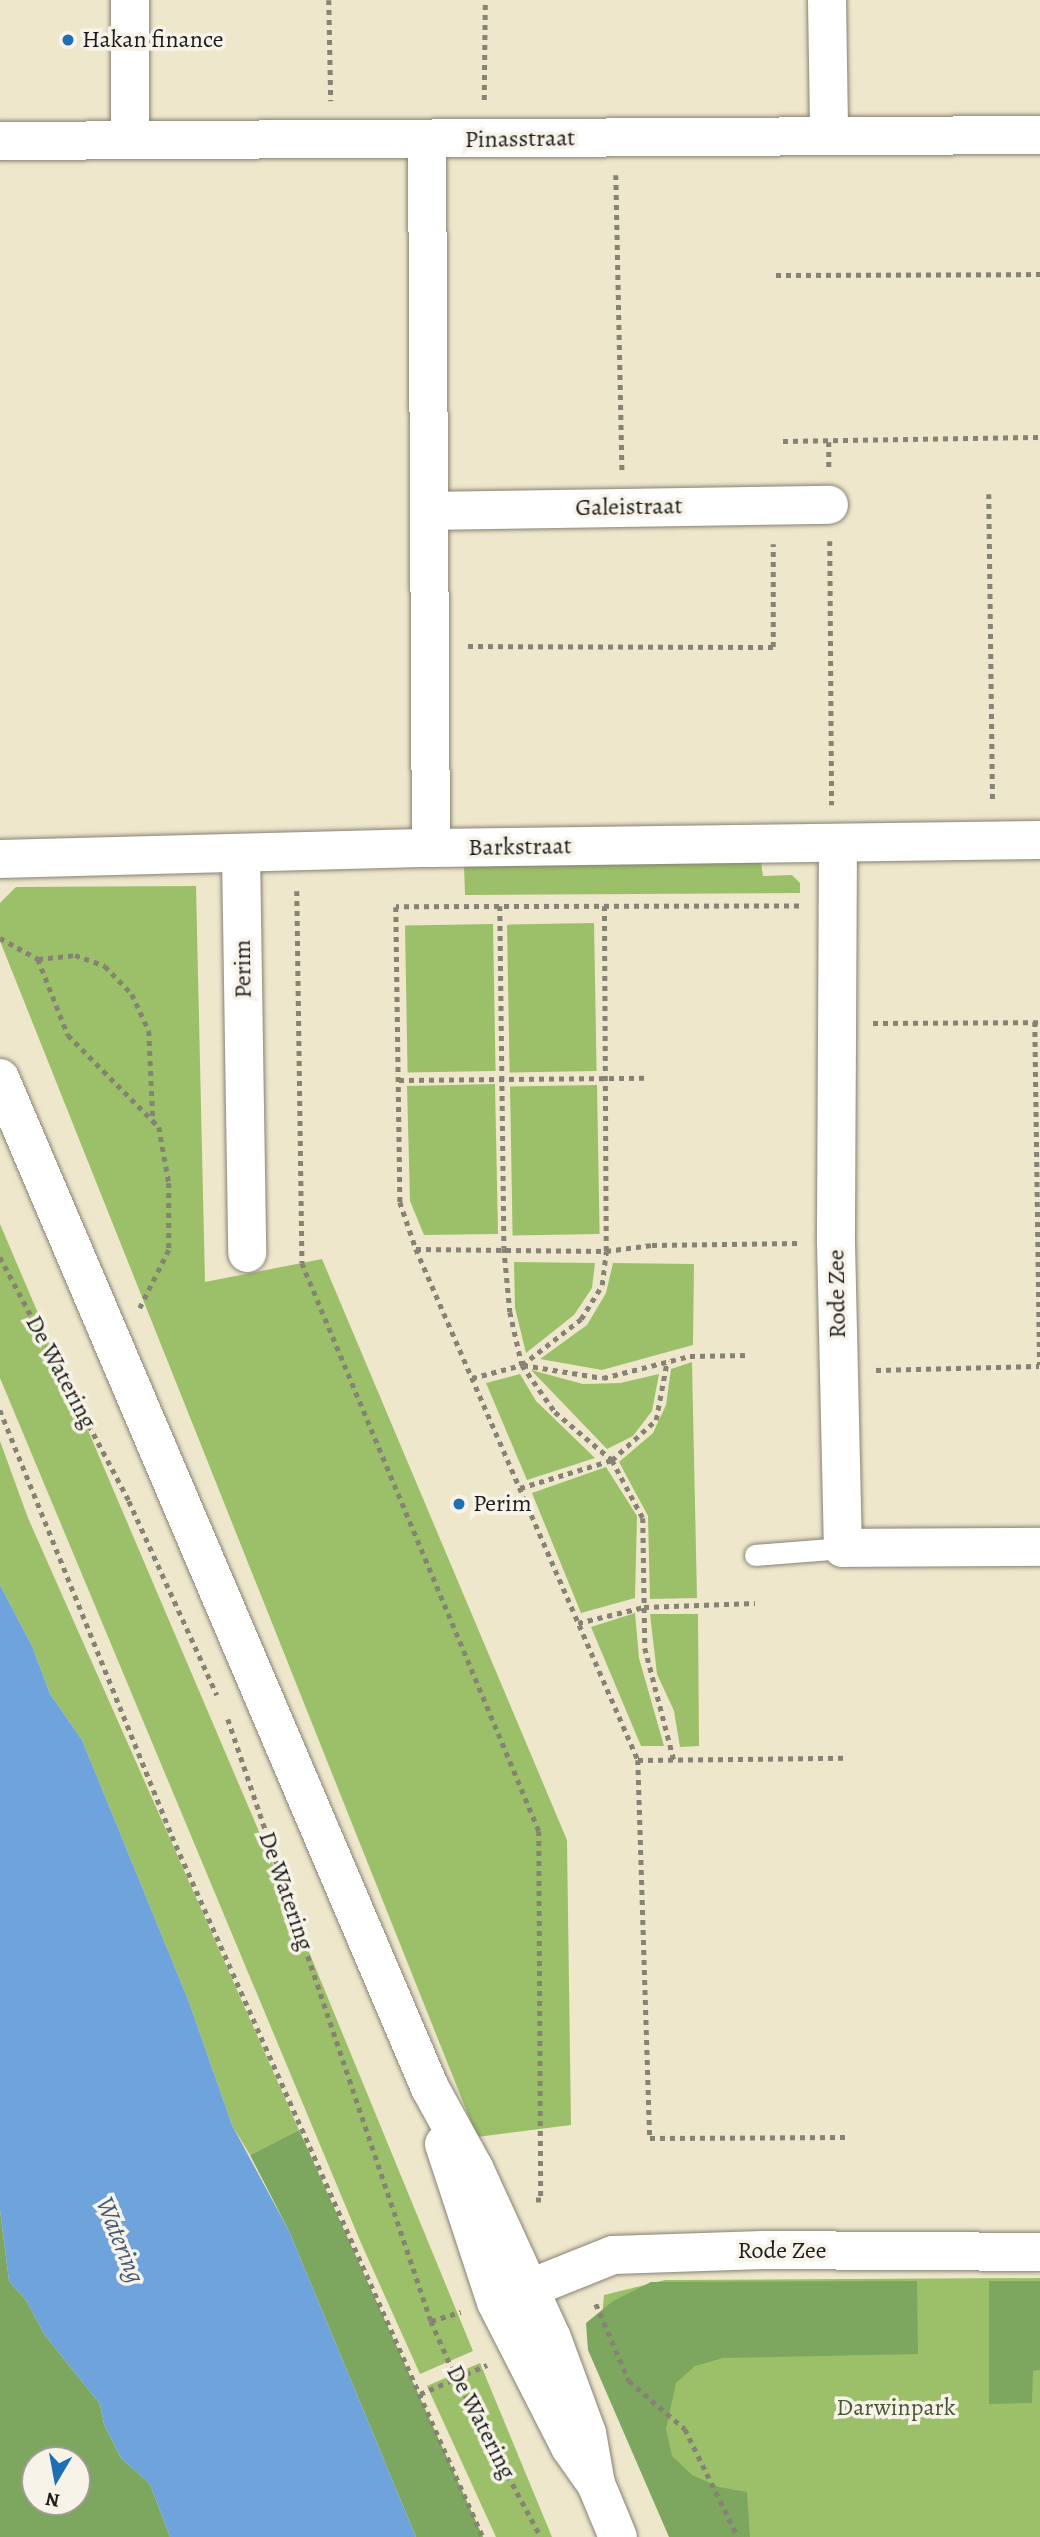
<!DOCTYPE html>
<style>
body{margin:0}
#map{position:relative;width:1040px;height:2537px;overflow:hidden;background:#efe7cc;font-family:Alegreya,serif}
div>[style]{position:absolute}
.green>*{inset:0;background:#9cc06a;transform-origin:0 0}
.forest>*{inset:0;background:#7da65e}
.water>*{inset:0;background:#6ea4db}
.path>*{height:4.5px;margin-top:-2.25px;transform-origin:0;background:repeating-linear-gradient(90deg,#868274 0 5px,transparent 0 10px)}
.roads{filter:drop-shadow(0 0 2px #868274) drop-shadow(0 0 2px #868274)}
.lane>*{height:21px;margin:-10.5px;padding:0 10.5px;transform-origin:10.5px;border-radius:10.5px;background:#fff}
.street>*{height:38px;margin:-19px;padding:0 19px;transform-origin:19px;border-radius:19px;background:#fff}
.secondary>*{height:38px;margin:-19px;padding:0 19px;transform-origin:19px;border-radius:19px;background:#fff}
.dots>*{width:19px;height:19px;translate:-50% -50%;box-sizing:border-box;border:4px solid #f7f3e8;border-radius:50%}
span{translate:-50% -50%;white-space:nowrap;text-align:center;line-height:1.15;-webkit-text-stroke:7px #f7f3e8;paint-order:stroke}
.poi-label{font-size:24px;color:#1c1c1c}
.left{translate:0 -50%;text-align:left}
.street-label{font-size:24px;color:#1c1c1c}
.park-label{font-size:24px;color:#495537}
.water-label{font-size:26px;color:#415972;font-style:italic}
.north{position:absolute;left:21px;top:2446px;width:70px;height:70px;box-sizing:border-box;background:#f7f3e8;border:2px solid #9f9d96;border-radius:50%;rotate:190deg;font-size:19px;font-weight:700;line-height:28px;text-align:center;color:#1c1c1c}
.north::after{content:'';display:block;margin:auto;width:24px;height:32px;background:#1f6fb2;clip-path:polygon(50% 0,100% 100%,50% 72%,0 100%)}
</style>
<div id="map">
<div class="green">
<i style="clip-path:polygon(761px 862px,763px 876px,792px 875px,800px 883px,800px 893px,465px 895px,464px 866px)"></i>
<i style="clip-path:polygon(196px 886px,205px 1282px,322px 1259px,567px 1840px,571px 2125px,477px 2137px,0 941px,0 903px,16px 887px)"></i>
<i style="left:594px;top:923px;width:148px;height:87px;rotate:89deg"></i>
<i style="left:493px;top:924px;width:147px;height:88px;rotate:89deg"></i>
<i style="clip-path:polygon(495px 1084px,498px 1234px,424px 1235px,410px 1201px,407px 1086px)"></i>
<i style="left:597px;top:1085px;width:149px;height:87px;rotate:89deg"></i>
<i style="clip-path:polygon(0 1224px,272px 1862px,473px 2351px,420px 2374px,361px 2243px,0 1378px)"></i>
<i style="clip-path:polygon(514px 1262px,595px 1263px,592px 1288px,574px 1315px,526px 1353px,515px 1308px)"></i>
<i style="clip-path:polygon(613px 1263px,694px 1264px,693px 1345px,602px 1370px,540px 1359px,587px 1325px,606px 1293px)"></i>
<i style="clip-path:polygon(692px 1362px,697px 1598px,650px 1599px,648px 1516px,619px 1462px,653px 1433px,666px 1405px,671px 1369px)"></i>
<i style="clip-path:polygon(531px 1370px,583px 1384px,620px 1383px,659px 1374px,652px 1411px,633px 1436px,607px 1449px)"></i>
<i style="clip-path:polygon(520px 1374px,536px 1401px,595px 1458px,527px 1480px,486px 1383px)"></i>
<i style="clip-path:polygon(0 1441px,28px 1518px,299px 2130px,250px 2155px,232px 2125px,189px 2002px,82px 1740px,50px 1694px,32px 1646px,0 1585px)"></i>
<i style="clip-path:polygon(606px 1467px,637px 1516px,635px 1598px,581px 1613px,532px 1493px)"></i>
<i style="clip-path:polygon(635px 1613px,639px 1658px,664px 1746px,641px 1746px,591px 1627px)"></i>
<i style="clip-path:polygon(650px 1614px,698px 1614px,699px 1746px,680px 1747px,674px 1711px,657px 1674px)"></i>
<i style="clip-path:polygon(1040px 2278px,1040px 2537px,679px 2537px,599px 2352px,604px 2295px,665px 2280px)"></i>
<i style="clip-path:polygon(480px 2363px,552px 2537px,496px 2537px,427px 2386px)"></i>
</div>
<div class="forest">
<i style="clip-path:polygon(299px 2130px,483px 2537px,416px 2537px,289px 2231px,250px 2155px)"></i>
<i style="clip-path:polygon(evenodd,0 2210px,9px 2281px,26px 2300px,44px 2334px,100px 2404px,104px 2424px,121px 2458px,150px 2484px,170px 2537px,0 2537px,0 2210px,35px 2460px,77px 2460px,77px 2502px,35px 2502px,35px 2460px)"></i>
<i style="clip-path:polygon(917px 2281px,918px 2354px,723px 2358px,695px 2366px,676px 2383px,666px 2429px,672px 2456px,692px 2475px,719px 2487px,747px 2492px,750px 2537px,669px 2537px,588px 2350px,586px 2323px,613px 2301px,651px 2282px)"></i>
<i style="clip-path:polygon(989px 2281px,1040px 2281px,1040px 2370px,1033px 2371px,1032px 2403px,989px 2404px)"></i>
</div>
<div class="water">
<i style="clip-path:polygon(0 1585px,32px 1646px,50px 1694px,82px 1740px,189px 2002px,232px 2125px,289px 2231px,416px 2537px,170px 2537px,150px 2484px,121px 2458px,104px 2424px,100px 2404px,44px 2334px,26px 2300px,9px 2281px,0 2210px)"></i>
</div>
<div class="path">
<i style="left:329px;top:0;width:101px;rotate:88.9deg"></i>
<i style="left:484px;top:100px;width:100px;rotate:-89.4deg"></i>
<i style="left:616px;top:175px;width:296px;rotate:88.8deg"></i>
<i style="left:776px;top:275px;width:264px;rotate:-0.2deg"></i>
<i style="left:783px;top:441px;width:257px;rotate:-0.9deg"></i>
<i style="left:829px;top:442px;width:27px;rotate:90deg"></i>
<i style="left:989px;top:494px;width:308px;rotate:89.3deg"></i>
<i style="left:830px;top:541px;width:264px;rotate:89.6deg"></i>
<i style="left:468px;top:646px;width:305px;rotate:0.2deg"></i>
<i style="left:773px;top:647px;width:103px;rotate:-90deg"></i>
<i style="left:297px;top:891px;width:372px;rotate:89.2deg"></i>
<i style="left:302px;top:1263px;width:615px;rotate:67.35deg"></i>
<i style="left:539px;top:1831px;width:369px;rotate:89.7deg"></i>
<i style="left:541px;top:2200px;width:10px;rotate:180deg"></i>
<i style="left:500px;top:906px;width:342px;rotate:89.3deg"></i>
<i style="left:504px;top:1248px;width:64px;rotate:84.6deg"></i>
<i style="left:510px;top:1312px;width:54px;rotate:77.2deg"></i>
<i style="left:522px;top:1365px;width:57px;rotate:54.9deg"></i>
<i style="left:555px;top:1412px;width:75px;rotate:40.1deg"></i>
<i style="left:612px;top:1460px;width:66px;rotate:61.9deg"></i>
<i style="left:643px;top:1518px;width:130px;rotate:89.1deg"></i>
<i style="left:645px;top:1648px;width:116px;rotate:75.5deg"></i>
<i style="left:799px;top:906px;width:403px;rotate:179.9deg"></i>
<i style="left:396px;top:907px;width:295px;rotate:89.2deg"></i>
<i style="left:400px;top:1202px;width:50px;rotate:71.2deg"></i>
<i style="left:416px;top:1249px;width:557px;rotate:66.52deg"></i>
<i style="left:638px;top:1760px;width:378px;rotate:88.2deg"></i>
<i style="left:650px;top:2138px;width:199px;rotate:-0.3deg"></i>
<i style="left:0;top:938px;width:43px;rotate:28.9deg"></i>
<i style="left:38px;top:959px;width:82px;rotate:68.5deg"></i>
<i style="left:68px;top:1035px;width:129px;rotate:45.3deg"></i>
<i style="left:159px;top:1127px;width:57px;rotate:79.9deg"></i>
<i style="left:169px;top:1183px;width:67px;rotate:90deg"></i>
<i style="left:169px;top:1250px;width:65px;rotate:116.6deg"></i>
<i style="left:38px;top:959px;width:37px;rotate:-6deg"></i>
<i style="left:75px;top:955px;width:32px;rotate:20deg"></i>
<i style="left:105px;top:966px;width:39px;rotate:46deg"></i>
<i style="left:132px;top:994px;width:41px;rotate:65.3deg"></i>
<i style="left:149px;top:1031px;width:88px;rotate:87.4deg"></i>
<i style="left:1035px;top:1022px;width:343px;rotate:89.2deg"></i>
<i style="left:873px;top:1023px;width:167px;rotate:-0.3deg"></i>
<i style="left:399px;top:1080px;width:250px;rotate:-0.5deg"></i>
<i style="left:416px;top:1249px;width:190px;rotate:0.6deg"></i>
<i style="left:606px;top:1251px;width:46px;rotate:-7.4deg"></i>
<i style="left:652px;top:1245px;width:148px;rotate:-0.8deg"></i>
<i style="left:0;top:1257px;width:276px;rotate:62.1deg"></i>
<i style="left:129px;top:1501px;width:213px;rotate:65.6deg"></i>
<i style="left:523px;top:1365px;width:81px;rotate:9.2deg"></i>
<i style="left:603px;top:1378px;width:90px;rotate:-14.2deg"></i>
<i style="left:690px;top:1356px;width:59px;rotate:-1deg"></i>
<i style="left:876px;top:1370px;width:163px;rotate:-1.4deg"></i>
<i style="left:472px;top:1378px;width:52px;rotate:-14.6deg"></i>
<i style="left:522px;top:1365px;width:75px;rotate:-37.9deg"></i>
<i style="left:581px;top:1319px;width:40px;rotate:-58deg"></i>
<i style="left:602px;top:1285px;width:34px;rotate:-83deg"></i>
<i style="left:606px;top:1251px;width:345px;rotate:-90.3deg"></i>
<i style="left:0;top:1410px;width:459px;rotate:68deg"></i>
<i style="left:172px;top:1836px;width:767px;rotate:66.08deg"></i>
<i style="left:520px;top:1488px;width:96px;rotate:-16.9deg"></i>
<i style="left:612px;top:1460px;width:59px;rotate:-42.3deg"></i>
<i style="left:656px;top:1420px;width:60px;rotate:-79.4deg"></i>
<i style="left:578px;top:1623px;width:68px;rotate:-13.6deg"></i>
<i style="left:644px;top:1607px;width:111px;rotate:-2.1deg"></i>
<i style="left:228px;top:1719px;width:635px;rotate:71.37deg"></i>
<i style="left:431px;top:2321px;width:62px;rotate:66.3deg"></i>
<i style="left:456px;top:2378px;width:180px;rotate:61.9deg"></i>
<i style="left:638px;top:1760px;width:207px;rotate:-0.6deg"></i>
<i style="left:596px;top:2304px;width:84px;rotate:66.8deg"></i>
<i style="left:629px;top:2381px;width:74px;rotate:40.6deg"></i>
<i style="left:685px;top:2429px;width:120px;rotate:63.9deg"></i>
<i style="left:431px;top:2321px;width:31px;rotate:-17deg"></i>
<i style="left:420px;top:2394px;width:73px;rotate:-23.4deg"></i>
</div>
<div class="roads">
<div class="lane">
<i style="left:755px;top:1555px;width:88px;rotate:-4.5deg"></i>
</div>
<div class="street">
<i style="left:827px;top:0;width:133px;rotate:89.1deg"></i>
<i style="left:130px;top:139px;width:139px;rotate:-90deg"></i>
<i style="left:0;top:141px;width:1040px;rotate:-0.33deg"></i>
<i style="left:427px;top:141px;width:707px;rotate:89.68deg"></i>
<i style="left:429px;top:511px;width:400px;rotate:-0.9deg"></i>
<i style="left:838px;top:843px;width:400px;rotate:90.3deg"></i>
<i style="left:836px;top:1243px;width:305px;rotate:88.7deg"></i>
<i style="left:843px;top:1548px;width:197px;rotate:-0.3deg"></i>
<i style="left:241px;top:854px;width:399px;rotate:89.1deg"></i>
<i style="left:0;top:859px;width:431px;rotate:-1.5deg"></i>
<i style="left:431px;top:848px;width:609px;rotate:-0.75deg"></i>
<i style="left:498px;top:2301px;width:124px;rotate:-21.8deg"></i>
<i style="left:613px;top:2255px;width:150px;rotate:-1.9deg"></i>
<i style="left:763px;top:2250px;width:277px;rotate:0.4deg"></i>
</div>
<div class="secondary">
<i style="left:0;top:1078px;width:1098px;rotate:66.94deg"></i>
<i style="left:430px;top:2088px;width:91px;rotate:61.2deg"></i>
<i style="left:474px;top:2168px;width:187px;rotate:65.4deg"></i>
<i style="left:552px;top:2338px;width:101px;rotate:69.8deg"></i>
<i style="left:587px;top:2433px;width:52px;rotate:80deg"></i>
<i style="left:444px;top:2144px;width:166px;rotate:71.8deg"></i>
<i style="left:496px;top:2302px;width:163px;rotate:63deg"></i>
<i style="left:570px;top:2447px;width:45px;rotate:54.9deg"></i>
<i style="left:596px;top:2484px;width:57px;rotate:67.5deg"></i>
</div>
</div>
<div class="dots">
<i style="left:68px;top:40px;background:#1f6fb2"></i>
<i style="left:459px;top:1504px;background:#1f6fb2"></i>
</div>
<div class="poi-label">
<span class="left" style="left:82px;top:40px">Hakan finance</span>
<span class="left" style="left:473px;top:1504px">Perim</span>
</div>
<div class="street-label">
<span style="left:520px;top:139px;rotate:-1deg">Pinasstraat</span>
<span style="left:629px;top:507px;rotate:-1deg">Galeistraat</span>
<span style="left:520px;top:847px;rotate:-1deg">Barkstraat</span>
<span style="left:243px;top:969px;rotate:-91deg">Perim</span>
<span style="left:837px;top:1294px;rotate:-91deg">Rode Zee</span>
<span style="left:61px;top:1372px;rotate:62deg">De Watering</span>
<span style="left:286px;top:1891px;rotate:71deg">De Watering</span>
<span style="left:782px;top:2251px">Rode Zee</span>
<span style="left:481px;top:2422px;rotate:63deg">De Watering</span>
</div>
<div class="park-label">
<span style="left:896px;top:2408px">Darwinpark</span>
</div>
<div class="water-label">
<span style="left:120px;top:2240px;rotate:68deg">Watering</span>
</div>
<div class="north">N</div>
</div>
